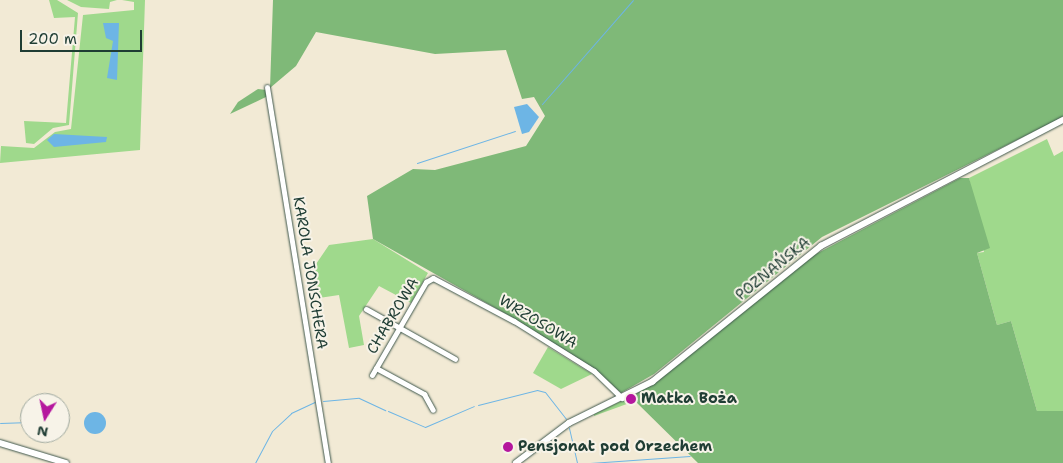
<!DOCTYPE html>
<meta charset="utf-8">
<style>
body{margin:0}
#map{position:relative;width:1063px;height:463px;overflow:hidden;background:#f2ead5;font-family:"Shantell Sans",sans-serif}
div>[style]{position:absolute}
.green>*{inset:0;background:#9fd98c}
.forest>*{inset:0;background:#7fb978}
.water>*{inset:0;background:#6db5e5}
.round{border-radius:50%}
.stream>*{height:1px;margin:-0.5px;padding:0 0.5px;transform-origin:0.5px;border-radius:0.5px;background:#6db5e5}
.roads{filter:drop-shadow(0 0 1px #3f574c) drop-shadow(0 0 1px #3f574c)}
.minor>*{height:5px;margin:-2.5px;padding:0 2.5px;transform-origin:2.5px;border-radius:2.5px;background:#fff}
.tertiary>*{height:5.5px;margin:-2.75px;padding:0 2.75px;transform-origin:2.75px;border-radius:2.75px;background:#fff}
.dots>*{width:14px;height:14px;translate:-50% -50%;box-sizing:border-box;border:2px solid #f7f3e8;border-radius:50%}
span{translate:-50% -50%;white-space:nowrap;text-align:center;line-height:1.15;-webkit-text-stroke:4px #f7f3e8;paint-order:stroke}
.street-label{font-size:15px;color:#1f3d34}
.poi-label{font-size:15px;color:#1f3d34;font-weight:700}
.left{translate:0 -50%;text-align:left}
.north{position:absolute;left:20px;top:393px;width:50px;height:50px;box-sizing:border-box;background:#f7f3e8;border:1px solid #a1aaa0;border-radius:50%;rotate:190deg;font-size:14px;font-weight:700;line-height:20px;text-align:center;color:#1f3d34}
.north::after{content:'';display:block;margin:auto;width:18px;height:22px;background:#b5179e;clip-path:polygon(50% 0,100% 100%,50% 72%,0 100%)}
.scale{position:absolute;left:20px;top:30px;width:122px;height:22px;box-sizing:border-box;border:2px solid #1f3d34;border-top:0;padding-left:6px;font-size:15px;line-height:18px;white-space:nowrap;color:#1f3d34;-webkit-text-stroke:4px #f7f3e8;paint-order:stroke}
</style>
<div id="map">
<div class="green">
<i style="clip-path:polygon(49px 0,57px 0,78px 13px,69px 125px,53px 128px,34px 144px,26px 143px,24px 121px,66px 123px,75px 17px,54px 18px)"></i>
<i style="clip-path:polygon(67px 0,117px 0,110px 2px,109px 9px,81px 7px)"></i>
<i style="clip-path:polygon(122px 0,145px 0,140px 150px,0 163px,1px 146px,34px 148px,55px 132px,71px 129px,83px 15px,134px 10px,134px 2px)"></i>
<i style="clip-path:polygon(1047px 139px,1054px 156px,1063px 151px,1063px 411px,1044px 412px,1037px 411px,1011px 321px,997px 325px,977px 253px,984px 252px,969px 178px)"></i>
<i style="clip-path:polygon(373px 239px,428px 273px,411px 303px,379px 286px,359px 316px,364px 345px,349px 348px,339px 295px,319px 298px,314px 267px,329px 245px)"></i>
<i style="clip-path:polygon(548px 347px,592px 374px,561px 389px,533px 373px)"></i>
<i style="clip-path:polygon(636px 394px,635px 401px,594px 416px,594px 414px)"></i>
</div>
<div class="forest">
<i style="clip-path:polygon(273px 0,1063px 0,1063px 117px,822px 237px,654px 374px,621px 393px,596px 370px,515px 319px,373px 239px,367px 196px,413px 169px,435px 170px,526px 146px,545px 116px,534px 97px,522px 99px,506px 50px,435px 54px,316px 32px,296px 66px,270px 88px)"></i>
<i style="clip-path:polygon(258px 89px,266px 90px,268px 96px,230px 114px,238px 102px)"></i>
<i style="clip-path:polygon(960px 178px,969px 178px,990px 248px,977px 253px,997px 325px,1011px 321px,1037px 411px,1063px 411px,1063px 463px,698px 463px,635px 401px,636px 394px,814px 255px)"></i>
</div>
<div class="water">
<i style="clip-path:polygon(103px 23px,119px 23px,117px 80px,107px 78px,113px 41px,106px 38px)"></i>
<i style="clip-path:polygon(527px 104px,539px 117px,529px 132px,522px 134px,514px 107px)"></i>
<i style="clip-path:polygon(54px 134px,107px 137px,106px 142px,54px 147px,47px 140px)"></i>
<i class="round" style="left:84px;top:412px;width:22px;height:22px"></i>
</div>
<div class="stream">
<i style="left:542px;top:104px;width:138px;rotate:-48.8deg"></i>
<i style="left:417px;top:163px;width:103px;rotate:-18.1deg"></i>
<i style="left:323px;top:401px;width:36px;rotate:-5deg"></i>
<i style="left:359px;top:398px;width:29px;rotate:25deg"></i>
<i style="left:478px;top:405px;width:61px;rotate:-14.3deg"></i>
<i style="left:537px;top:390px;width:8px;rotate:14deg"></i>
<i style="left:545px;top:392px;width:34px;rotate:52deg"></i>
<i style="left:388px;top:411px;width:40px;rotate:23.4deg"></i>
<i style="left:425px;top:427px;width:53px;rotate:-23.2deg"></i>
<i style="left:0;top:423px;width:30px;rotate:-2deg"></i>
<i style="left:569px;top:428px;width:36px;rotate:77deg"></i>
<i style="left:255px;top:463px;width:36px;rotate:-62deg"></i>
<i style="left:272px;top:431px;width:26px;rotate:-43deg"></i>
<i style="left:291px;top:413px;width:26px;rotate:-25deg"></i>
<i style="left:590px;top:463px;width:100px;rotate:-4deg"></i>
</div>
<div class="roads">
<div class="minor">
<i style="left:267px;top:87px;width:381px;rotate:80.8deg"></i>
<i style="left:366px;top:309px;width:102px;rotate:29.3deg"></i>
<i style="left:376px;top:368px;width:55px;rotate:28.4deg"></i>
<i style="left:424px;top:394px;width:18px;rotate:61deg"></i>
<i style="left:372px;top:375px;width:108px;rotate:-59.9deg"></i>
<i style="left:426px;top:282px;width:8px;rotate:-30deg"></i>
<i style="left:433px;top:278px;width:92px;rotate:28deg"></i>
<i style="left:514px;top:321px;width:94px;rotate:32deg"></i>
<i style="left:594px;top:371px;width:39px;rotate:44deg"></i>
</div>
<div class="tertiary">
<i style="left:0;top:443px;width:69px;rotate:16.9deg"></i>
<i style="left:516px;top:463px;width:66px;rotate:-37deg"></i>
<i style="left:569px;top:423px;width:93px;rotate:-26.3deg"></i>
<i style="left:652px;top:382px;width:217px;rotate:-38.8deg"></i>
<i style="left:821px;top:246px;width:273px;rotate:-27.5deg"></i>
</div>
</div>
<div class="dots">
<i style="left:631px;top:399px;background:#b5179e"></i>
<i style="left:508px;top:447px;background:#b5179e"></i>
</div>
<div class="street-label">
<span style="left:773px;top:269px;rotate:-39deg">POZNAŃSKA</span>
<span style="left:310px;top:273px;rotate:81deg">KAROLA JONSCHERA</span>
<span style="left:393px;top:316px;rotate:-59deg">CHABROWA</span>
<span style="left:538px;top:322px;rotate:31deg">WRZOSOWA</span>
</div>
<div class="poi-label">
<span class="left" style="left:641px;top:399px">Matka Boża</span>
<span class="left" style="left:518px;top:447px">Pensjonat pod Orzechem</span>
</div>
<div class="north">N</div>
<div class="scale">200 m</div>
</div>
